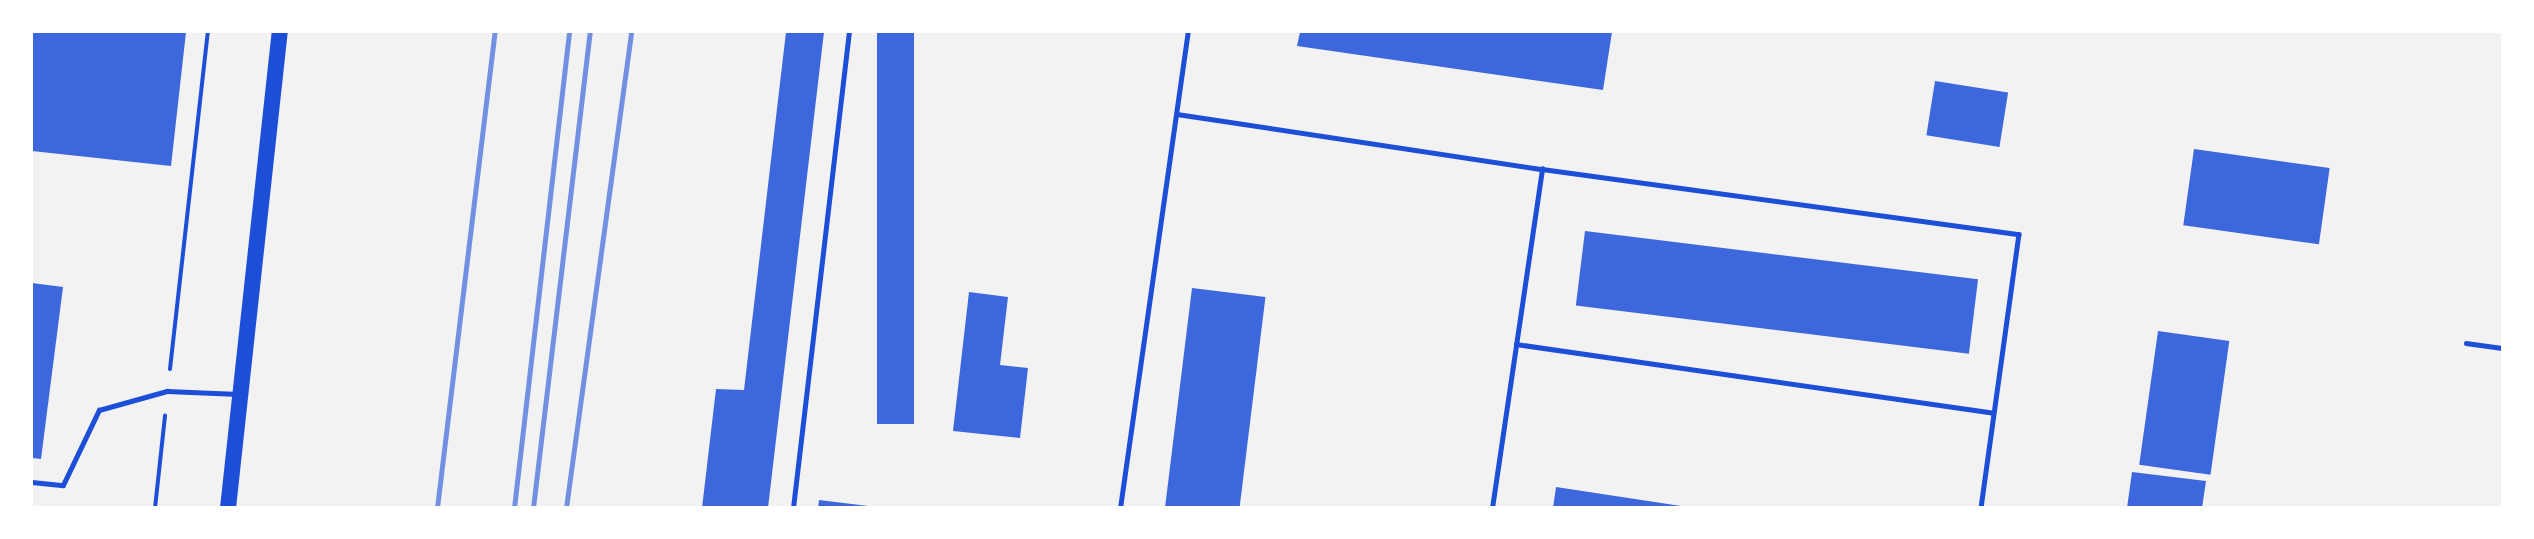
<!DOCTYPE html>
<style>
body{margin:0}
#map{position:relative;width:2534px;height:539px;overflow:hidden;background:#f2f2f2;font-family:Manrope,sans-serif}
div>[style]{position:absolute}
.building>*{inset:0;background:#3d67dc;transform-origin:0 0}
.path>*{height:4px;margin:-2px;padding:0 2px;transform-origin:2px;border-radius:2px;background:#1d4ed8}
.service>*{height:4.5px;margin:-2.25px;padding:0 2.25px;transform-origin:2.25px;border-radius:2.25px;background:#1d4ed8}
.trunk>*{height:16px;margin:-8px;padding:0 8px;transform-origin:8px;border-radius:8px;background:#1d4ed8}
.rail>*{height:4.5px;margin:-2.25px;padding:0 2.25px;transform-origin:2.25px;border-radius:2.25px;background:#7290e2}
span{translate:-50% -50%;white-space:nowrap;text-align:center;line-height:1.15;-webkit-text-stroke:5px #fff;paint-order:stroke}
.frame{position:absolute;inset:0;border:33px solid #fff;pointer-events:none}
</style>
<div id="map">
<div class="building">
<i style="clip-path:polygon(32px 32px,186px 32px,171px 166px,32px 151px)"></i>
<i style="clip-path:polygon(786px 32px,824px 32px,768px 508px,702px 508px,716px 389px,744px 390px)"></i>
<i style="left:877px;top:32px;width:37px;height:392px"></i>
<i style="clip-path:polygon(1300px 32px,1612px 32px,1603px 90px,1297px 46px)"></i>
<i style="left:1935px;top:81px;width:74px;height:55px;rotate:9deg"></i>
<i style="left:2194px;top:149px;width:137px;height:77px;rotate:8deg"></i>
<i style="left:1585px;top:231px;width:396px;height:75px;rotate:7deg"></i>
<i style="clip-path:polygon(32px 283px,63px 287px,41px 459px,32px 458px)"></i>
<i style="left:1192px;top:288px;width:74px;height:222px;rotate:7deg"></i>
<i style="clip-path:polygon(969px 292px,1008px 297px,1000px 365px,1028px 368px,1020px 438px,953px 431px)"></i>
<i style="left:2158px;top:331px;width:72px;height:135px;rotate:8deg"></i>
<i style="clip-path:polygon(2132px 472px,2206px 481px,2202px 508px,2127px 508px)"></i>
<i style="clip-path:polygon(1556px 487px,1681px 506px,1681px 508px,1553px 508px)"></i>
<i style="clip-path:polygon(819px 500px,868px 506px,868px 508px,818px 508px)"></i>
</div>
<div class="path">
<i style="left:170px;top:369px;width:339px;rotate:-83.6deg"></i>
<i style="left:155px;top:508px;width:93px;rotate:-83.8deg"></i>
</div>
<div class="service">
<i style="left:1177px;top:114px;width:369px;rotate:8.6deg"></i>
<i style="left:2466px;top:343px;width:36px;rotate:8deg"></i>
<i style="left:1516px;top:344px;width:482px;rotate:8.2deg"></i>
<i style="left:32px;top:482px;width:31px;rotate:6deg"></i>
<i style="left:63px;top:485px;width:83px;rotate:-64.4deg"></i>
<i style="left:99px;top:410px;width:71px;rotate:-15.6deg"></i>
<i style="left:167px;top:391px;width:71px;rotate:2.4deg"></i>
<i style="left:793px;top:508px;width:479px;rotate:-83.3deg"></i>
<i style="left:1120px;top:508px;width:481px;rotate:-81.9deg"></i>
<i style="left:1492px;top:508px;width:343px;rotate:-81.6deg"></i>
<i style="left:1542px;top:169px;width:481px;rotate:7.8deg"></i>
<i style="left:2019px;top:234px;width:277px;rotate:97.9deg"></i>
</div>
<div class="trunk">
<i style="left:228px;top:508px;width:479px;rotate:-83.8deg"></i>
</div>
<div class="rail">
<i style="left:437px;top:508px;width:480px;rotate:-83.1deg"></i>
<i style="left:514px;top:508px;width:479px;rotate:-83.4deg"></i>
<i style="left:533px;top:508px;width:479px;rotate:-83.2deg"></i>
<i style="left:566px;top:508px;width:480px;rotate:-82.2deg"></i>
</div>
<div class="frame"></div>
</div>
